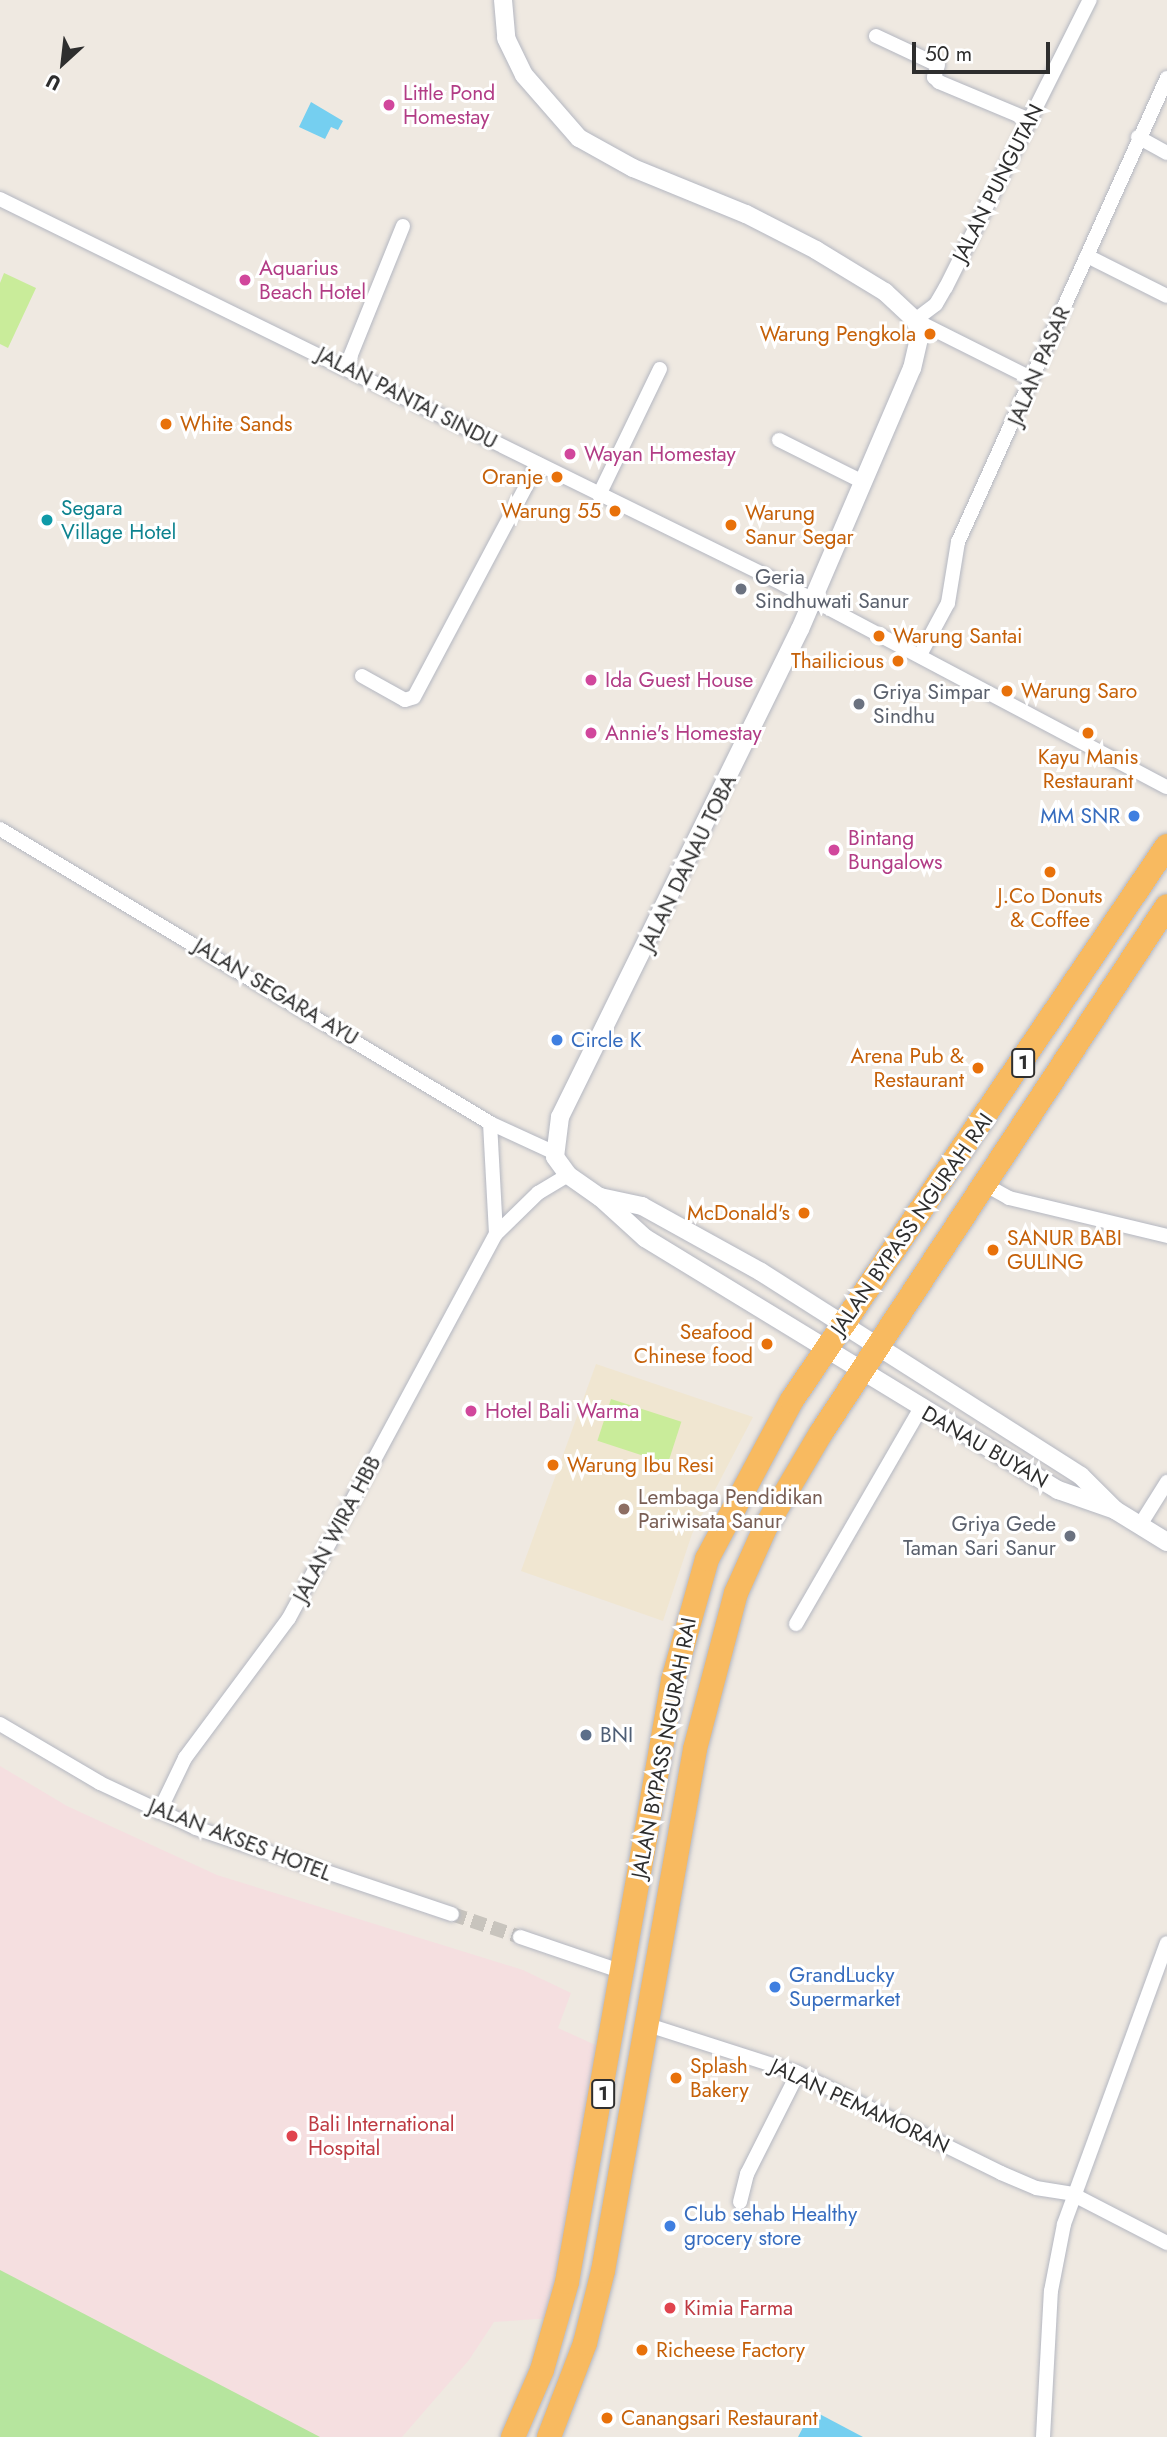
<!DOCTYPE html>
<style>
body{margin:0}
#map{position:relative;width:1167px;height:2437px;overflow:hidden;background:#efe9e1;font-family:Jost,sans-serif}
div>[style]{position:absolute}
.education>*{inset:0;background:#f0e6d1}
.medical>*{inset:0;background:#f5dfe0}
.green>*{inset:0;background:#b6e59e}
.pitch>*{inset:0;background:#c9ec9a;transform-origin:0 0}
.water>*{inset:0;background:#75cff0}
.minor-tunnel>*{height:14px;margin-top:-7px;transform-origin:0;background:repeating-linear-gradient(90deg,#c8c4bd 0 14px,transparent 0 21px)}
.roads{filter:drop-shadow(0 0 2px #b4b7c1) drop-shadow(0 0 2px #b4b7c1)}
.minor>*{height:14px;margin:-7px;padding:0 7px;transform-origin:7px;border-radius:7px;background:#fff}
.tertiary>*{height:18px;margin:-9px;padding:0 9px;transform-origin:9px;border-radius:9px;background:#fff}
.trunk>*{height:24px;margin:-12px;padding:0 12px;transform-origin:12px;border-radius:12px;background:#f8ba60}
.dots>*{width:19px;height:19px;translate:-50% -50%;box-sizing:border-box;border:4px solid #fff;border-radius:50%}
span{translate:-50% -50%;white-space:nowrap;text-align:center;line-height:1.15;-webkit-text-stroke:6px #fff;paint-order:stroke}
.shield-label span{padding:2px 5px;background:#fff;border:2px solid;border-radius:5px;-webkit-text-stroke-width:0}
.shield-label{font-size:19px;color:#2e2e2e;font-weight:700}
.hotel-label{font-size:21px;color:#b23c85}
.left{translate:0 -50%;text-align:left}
.street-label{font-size:21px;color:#2e2e2e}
.food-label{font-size:21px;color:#c56008}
.right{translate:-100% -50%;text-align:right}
.culture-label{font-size:21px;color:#0d838f}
.worship-label{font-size:21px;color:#5b616d}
.shop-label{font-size:21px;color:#366cbe}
.education-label{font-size:21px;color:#785e54}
.service-label{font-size:21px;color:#4e5e75}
.health-label{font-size:21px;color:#be3a42}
.north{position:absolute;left:28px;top:28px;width:70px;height:70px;-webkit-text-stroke:5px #fff;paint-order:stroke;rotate:207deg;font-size:19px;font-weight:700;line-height:28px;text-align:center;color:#2e2e2e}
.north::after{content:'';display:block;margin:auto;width:24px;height:32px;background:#2e2e2e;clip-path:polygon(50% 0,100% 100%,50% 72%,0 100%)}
.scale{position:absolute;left:912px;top:42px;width:138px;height:32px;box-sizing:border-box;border:4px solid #2e2e2e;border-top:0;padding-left:9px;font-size:21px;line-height:24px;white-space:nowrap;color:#2e2e2e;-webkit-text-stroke:5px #fff;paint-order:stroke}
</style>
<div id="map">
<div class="education">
<i style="clip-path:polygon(596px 1364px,753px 1417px,692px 1534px,663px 1621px,521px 1571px)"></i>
</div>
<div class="medical">
<i style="clip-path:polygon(0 1766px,67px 1806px,217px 1875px,523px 1970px,571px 1993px,558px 2028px,600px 2047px,553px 2318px,494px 2322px,469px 2360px,402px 2437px,0 2437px)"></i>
</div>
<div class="green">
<i style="clip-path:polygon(0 2270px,320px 2437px,0 2437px)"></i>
</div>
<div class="pitch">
<i style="clip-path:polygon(4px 273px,36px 288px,8px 348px,0 344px,0 283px)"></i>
<i style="left:611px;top:1399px;width:74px;height:44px;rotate:18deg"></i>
</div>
<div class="water">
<i style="clip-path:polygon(311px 102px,343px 121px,338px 130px,331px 127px,325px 139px,299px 127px)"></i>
<i style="clip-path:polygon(812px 2410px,863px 2437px,798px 2437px)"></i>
</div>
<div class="minor-tunnel">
<i style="left:452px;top:1914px;width:72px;rotate:18.7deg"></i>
</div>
<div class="roads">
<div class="minor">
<i style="left:876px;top:36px;width:68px;rotate:25.1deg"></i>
<i style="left:938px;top:65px;width:13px;rotate:108deg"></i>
<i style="left:934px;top:77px;width:7px;rotate:45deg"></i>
<i style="left:939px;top:82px;width:99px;rotate:22.7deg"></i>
<i style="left:1138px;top:137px;width:33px;rotate:29deg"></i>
<i style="left:0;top:199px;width:873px;rotate:26.18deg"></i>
<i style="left:783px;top:584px;width:434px;rotate:27.9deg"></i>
<i style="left:1087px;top:256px;width:89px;rotate:26.6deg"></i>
<i style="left:915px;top:320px;width:26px;rotate:-37deg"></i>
<i style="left:936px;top:304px;width:20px;rotate:-60deg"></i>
<i style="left:946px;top:287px;width:321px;rotate:-63.4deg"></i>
<i style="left:915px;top:320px;width:130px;rotate:26.6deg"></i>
<i style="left:346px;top:367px;width:152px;rotate:-68deg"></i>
<i style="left:779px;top:440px;width:92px;rotate:26.6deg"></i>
<i style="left:599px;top:495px;width:140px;rotate:-64.2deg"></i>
<i style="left:920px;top:655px;width:59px;rotate:-61.7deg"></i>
<i style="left:948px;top:603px;width:62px;rotate:-80.7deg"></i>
<i style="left:958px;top:542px;width:509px;rotate:-65.75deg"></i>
<i style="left:362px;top:676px;width:49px;rotate:29.2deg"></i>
<i style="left:405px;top:700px;width:9px;rotate:-18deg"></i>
<i style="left:414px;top:697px;width:264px;rotate:-62deg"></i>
<i style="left:0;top:829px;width:571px;rotate:30.96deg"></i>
<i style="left:490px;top:1123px;width:69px;rotate:24.7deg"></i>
<i style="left:490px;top:1123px;width:111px;rotate:86.9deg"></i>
<i style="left:984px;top:1184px;width:29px;rotate:29deg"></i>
<i style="left:1009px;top:1198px;width:163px;rotate:13.5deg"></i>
<i style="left:1140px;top:1525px;width:51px;rotate:-57.9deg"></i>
<i style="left:796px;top:1624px;width:248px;rotate:-60deg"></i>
<i style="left:0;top:1724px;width:116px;rotate:30.5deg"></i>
<i style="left:100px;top:1783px;width:106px;rotate:25.1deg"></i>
<i style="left:196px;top:1828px;width:270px;rotate:18.6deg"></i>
<i style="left:159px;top:1812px;width:60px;rotate:-64.3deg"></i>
<i style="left:185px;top:1758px;width:174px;rotate:-53.4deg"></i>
<i style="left:289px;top:1618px;width:436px;rotate:-61.7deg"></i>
<i style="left:496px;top:1234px;width:59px;rotate:-44.3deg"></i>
<i style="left:538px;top:1193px;width:35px;rotate:-31deg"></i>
<i style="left:520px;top:1937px;width:109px;rotate:18.8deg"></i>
<i style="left:645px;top:2024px;width:161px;rotate:17.8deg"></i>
<i style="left:798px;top:2073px;width:226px;rotate:26.2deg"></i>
<i style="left:1001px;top:2173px;width:38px;rotate:23deg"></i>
<i style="left:1036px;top:2188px;width:36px;rotate:9deg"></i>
<i style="left:1072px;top:2194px;width:107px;rotate:27.3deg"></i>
<i style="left:740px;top:2202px;width:29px;rotate:-76deg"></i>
<i style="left:747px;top:2174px;width:113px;rotate:-63.2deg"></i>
<i style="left:1043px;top:2437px;width:146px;rotate:-86.9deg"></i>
<i style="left:1051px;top:2291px;width:68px;rotate:-79deg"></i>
<i style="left:1064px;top:2224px;width:299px;rotate:-69.9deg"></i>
</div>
<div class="tertiary">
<i style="left:503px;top:0;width:38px;rotate:85deg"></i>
<i style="left:506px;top:38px;width:41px;rotate:64.1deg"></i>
<i style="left:524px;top:75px;width:84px;rotate:48.9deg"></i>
<i style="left:579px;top:138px;width:62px;rotate:29.1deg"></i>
<i style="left:633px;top:168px;width:122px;rotate:22.2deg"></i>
<i style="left:746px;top:214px;width:79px;rotate:27.2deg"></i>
<i style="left:816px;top:250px;width:81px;rotate:31.3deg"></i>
<i style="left:885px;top:292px;width:41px;rotate:43deg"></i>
<i style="left:915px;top:320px;width:15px;rotate:70deg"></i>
<i style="left:920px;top:334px;width:35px;rotate:103deg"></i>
<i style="left:912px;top:368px;width:284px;rotate:113.2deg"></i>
<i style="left:800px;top:629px;width:544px;rotate:116.19deg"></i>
<i style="left:560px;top:1117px;width:40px;rotate:97.1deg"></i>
<i style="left:555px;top:1157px;width:22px;rotate:54deg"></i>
<i style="left:568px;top:1175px;width:39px;rotate:35deg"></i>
<i style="left:600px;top:1197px;width:61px;rotate:42.3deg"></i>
<i style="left:645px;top:1238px;width:484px;rotate:31.4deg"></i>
<i style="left:1058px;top:1490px;width:60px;rotate:19.3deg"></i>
<i style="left:600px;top:1197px;width:43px;rotate:12.1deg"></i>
<i style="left:642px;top:1206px;width:136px;rotate:29deg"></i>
<i style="left:761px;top:1272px;width:379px;rotate:32.5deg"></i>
<i style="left:1081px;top:1476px;width:48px;rotate:45deg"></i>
<i style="left:1115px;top:1510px;width:61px;rotate:31.6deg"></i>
</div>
<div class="trunk">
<i style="left:513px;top:2437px;width:73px;rotate:-66.6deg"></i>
<i style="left:542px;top:2370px;width:91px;rotate:-74.1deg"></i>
<i style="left:567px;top:2282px;width:611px;rotate:-80.01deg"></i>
<i style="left:673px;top:1680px;width:126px;rotate:-74.3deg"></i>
<i style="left:707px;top:1559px;width:180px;rotate:-61.9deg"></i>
<i style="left:792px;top:1400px;width:669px;rotate:-55.91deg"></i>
<i style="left:549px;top:2437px;width:101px;rotate:-69deg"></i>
<i style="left:585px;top:2343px;width:74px;rotate:-76deg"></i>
<i style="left:603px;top:2271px;width:530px;rotate:-80deg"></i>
<i style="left:695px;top:1749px;width:161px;rotate:-75.3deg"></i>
<i style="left:736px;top:1593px;width:73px;rotate:-65.9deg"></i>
<i style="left:766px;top:1526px;width:108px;rotate:-59.4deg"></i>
<i style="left:821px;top:1433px;width:630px;rotate:-56.71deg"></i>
</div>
</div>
<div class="dots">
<i style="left:389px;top:105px;background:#d1479c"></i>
<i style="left:245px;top:280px;background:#d1479c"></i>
<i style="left:930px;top:334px;background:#e8710a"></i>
<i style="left:166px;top:424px;background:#e8710a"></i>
<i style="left:570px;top:454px;background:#d1479c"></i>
<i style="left:557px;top:477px;background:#e8710a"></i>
<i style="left:615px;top:511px;background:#e8710a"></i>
<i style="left:47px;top:520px;background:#0f9aa8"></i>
<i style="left:731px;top:525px;background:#e8710a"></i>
<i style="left:741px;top:589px;background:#6b7280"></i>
<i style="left:879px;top:636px;background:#e8710a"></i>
<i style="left:898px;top:661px;background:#e8710a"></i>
<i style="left:591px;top:680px;background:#d1479c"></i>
<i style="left:1007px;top:691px;background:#e8710a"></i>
<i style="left:859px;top:704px;background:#6b7280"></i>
<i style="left:591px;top:733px;background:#d1479c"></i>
<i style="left:1088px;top:733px;background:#e8710a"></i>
<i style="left:1134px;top:816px;background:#3f7fe0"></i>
<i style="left:834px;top:850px;background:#d1479c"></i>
<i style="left:1050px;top:872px;background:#e8710a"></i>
<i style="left:557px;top:1040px;background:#3f7fe0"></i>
<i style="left:978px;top:1068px;background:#e8710a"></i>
<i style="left:804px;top:1213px;background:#e8710a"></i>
<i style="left:993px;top:1250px;background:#e8710a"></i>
<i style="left:767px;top:1344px;background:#e8710a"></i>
<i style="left:471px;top:1411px;background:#d1479c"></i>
<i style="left:553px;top:1465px;background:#e8710a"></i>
<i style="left:624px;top:1509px;background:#8d6e63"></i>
<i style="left:1070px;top:1536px;background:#6b7280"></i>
<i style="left:586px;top:1735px;background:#5c6f8a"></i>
<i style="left:775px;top:1987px;background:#3f7fe0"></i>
<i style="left:676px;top:2078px;background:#e8710a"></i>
<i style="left:292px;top:2136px;background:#e0444e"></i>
<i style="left:670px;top:2226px;background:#3f7fe0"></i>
<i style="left:670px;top:2308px;background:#e0444e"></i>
<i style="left:642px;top:2350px;background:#e8710a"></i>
<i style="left:607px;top:2418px;background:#e8710a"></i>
</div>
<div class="shield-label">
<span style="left:1023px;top:1063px">1</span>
<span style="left:603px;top:2094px">1</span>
</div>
<div class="hotel-label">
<span class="left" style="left:403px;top:105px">Little Pond<br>Homestay</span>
<span class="left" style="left:259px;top:280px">Aquarius<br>Beach Hotel</span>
<span class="left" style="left:584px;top:454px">Wayan Homestay</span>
<span class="left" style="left:605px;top:680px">Ida Guest House</span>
<span class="left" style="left:605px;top:733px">Annie's Homestay</span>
<span class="left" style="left:848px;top:850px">Bintang<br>Bungalows</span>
<span class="left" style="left:485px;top:1411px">Hotel Bali Warma</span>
</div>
<div class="street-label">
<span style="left:998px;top:183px;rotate:-63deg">JALAN PUNGUTAN</span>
<span style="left:1039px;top:366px;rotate:-67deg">JALAN PASAR</span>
<span style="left:407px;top:398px;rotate:27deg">JALAN PANTAI SINDU</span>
<span style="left:688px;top:863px;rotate:-64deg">JALAN DANAU TOBA</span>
<span style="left:276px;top:992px;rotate:31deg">JALAN SEGARA AYU</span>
<span style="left:912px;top:1224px;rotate:-55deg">JALAN BYPASS NGURAH RAI</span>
<span style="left:985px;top:1447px;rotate:30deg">DANAU BUYAN</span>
<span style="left:337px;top:1529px;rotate:-62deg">JALAN WIRA HBB</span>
<span style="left:664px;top:1748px;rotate:-79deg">JALAN BYPASS NGURAH RAI</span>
<span style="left:240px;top:1840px;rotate:21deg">JALAN AKSES HOTEL</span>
<span style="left:860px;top:2106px;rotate:25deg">JALAN PEMAMORAN</span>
</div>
<div class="food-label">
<span class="right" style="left:916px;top:334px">Warung Pengkola</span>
<span class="left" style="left:180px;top:424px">White Sands</span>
<span class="right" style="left:543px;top:477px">Oranje</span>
<span class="right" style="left:601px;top:511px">Warung 55</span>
<span class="left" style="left:745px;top:525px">Warung<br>Sanur Segar</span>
<span class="left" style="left:893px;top:636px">Warung Santai</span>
<span class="right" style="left:884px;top:661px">Thailicious</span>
<span class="left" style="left:1021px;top:691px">Warung Saro</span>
<span style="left:1088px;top:769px">Kayu Manis<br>Restaurant</span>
<span style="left:1050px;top:908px">J.Co Donuts<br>&amp; Coffee</span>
<span class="right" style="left:964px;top:1068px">Arena Pub &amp;<br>Restaurant</span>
<span class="right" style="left:790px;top:1213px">McDonald's</span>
<span class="left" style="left:1007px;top:1250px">SANUR BABI<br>GULING</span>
<span class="right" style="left:753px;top:1344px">Seafood<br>Chinese food</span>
<span class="left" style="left:567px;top:1465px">Warung Ibu Resi</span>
<span class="left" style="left:690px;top:2078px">Splash<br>Bakery</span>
<span class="left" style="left:656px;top:2350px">Richeese Factory</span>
<span class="left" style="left:621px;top:2418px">Canangsari Restaurant</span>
</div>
<div class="culture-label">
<span class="left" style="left:61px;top:520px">Segara<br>Village Hotel</span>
</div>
<div class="worship-label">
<span class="left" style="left:755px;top:589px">Geria<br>Sindhuwati Sanur</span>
<span class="left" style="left:873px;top:704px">Griya Simpar<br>Sindhu</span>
<span class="right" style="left:1056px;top:1536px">Griya Gede<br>Taman Sari Sanur</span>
</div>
<div class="shop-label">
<span class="right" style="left:1120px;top:816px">MM SNR</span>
<span class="left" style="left:571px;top:1040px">Circle K</span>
<span class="left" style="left:789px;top:1987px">GrandLucky<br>Supermarket</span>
<span class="left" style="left:684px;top:2226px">Club sehab Healthy<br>grocery store</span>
</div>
<div class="education-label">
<span class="left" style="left:638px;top:1509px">Lembaga Pendidikan<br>Pariwisata Sanur</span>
</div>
<div class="service-label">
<span class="left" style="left:600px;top:1735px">BNI</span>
</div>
<div class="health-label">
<span class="left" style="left:308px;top:2136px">Bali International<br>Hospital</span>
<span class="left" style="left:684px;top:2308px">Kimia Farma</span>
</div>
<div class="north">U</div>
<div class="scale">50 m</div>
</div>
